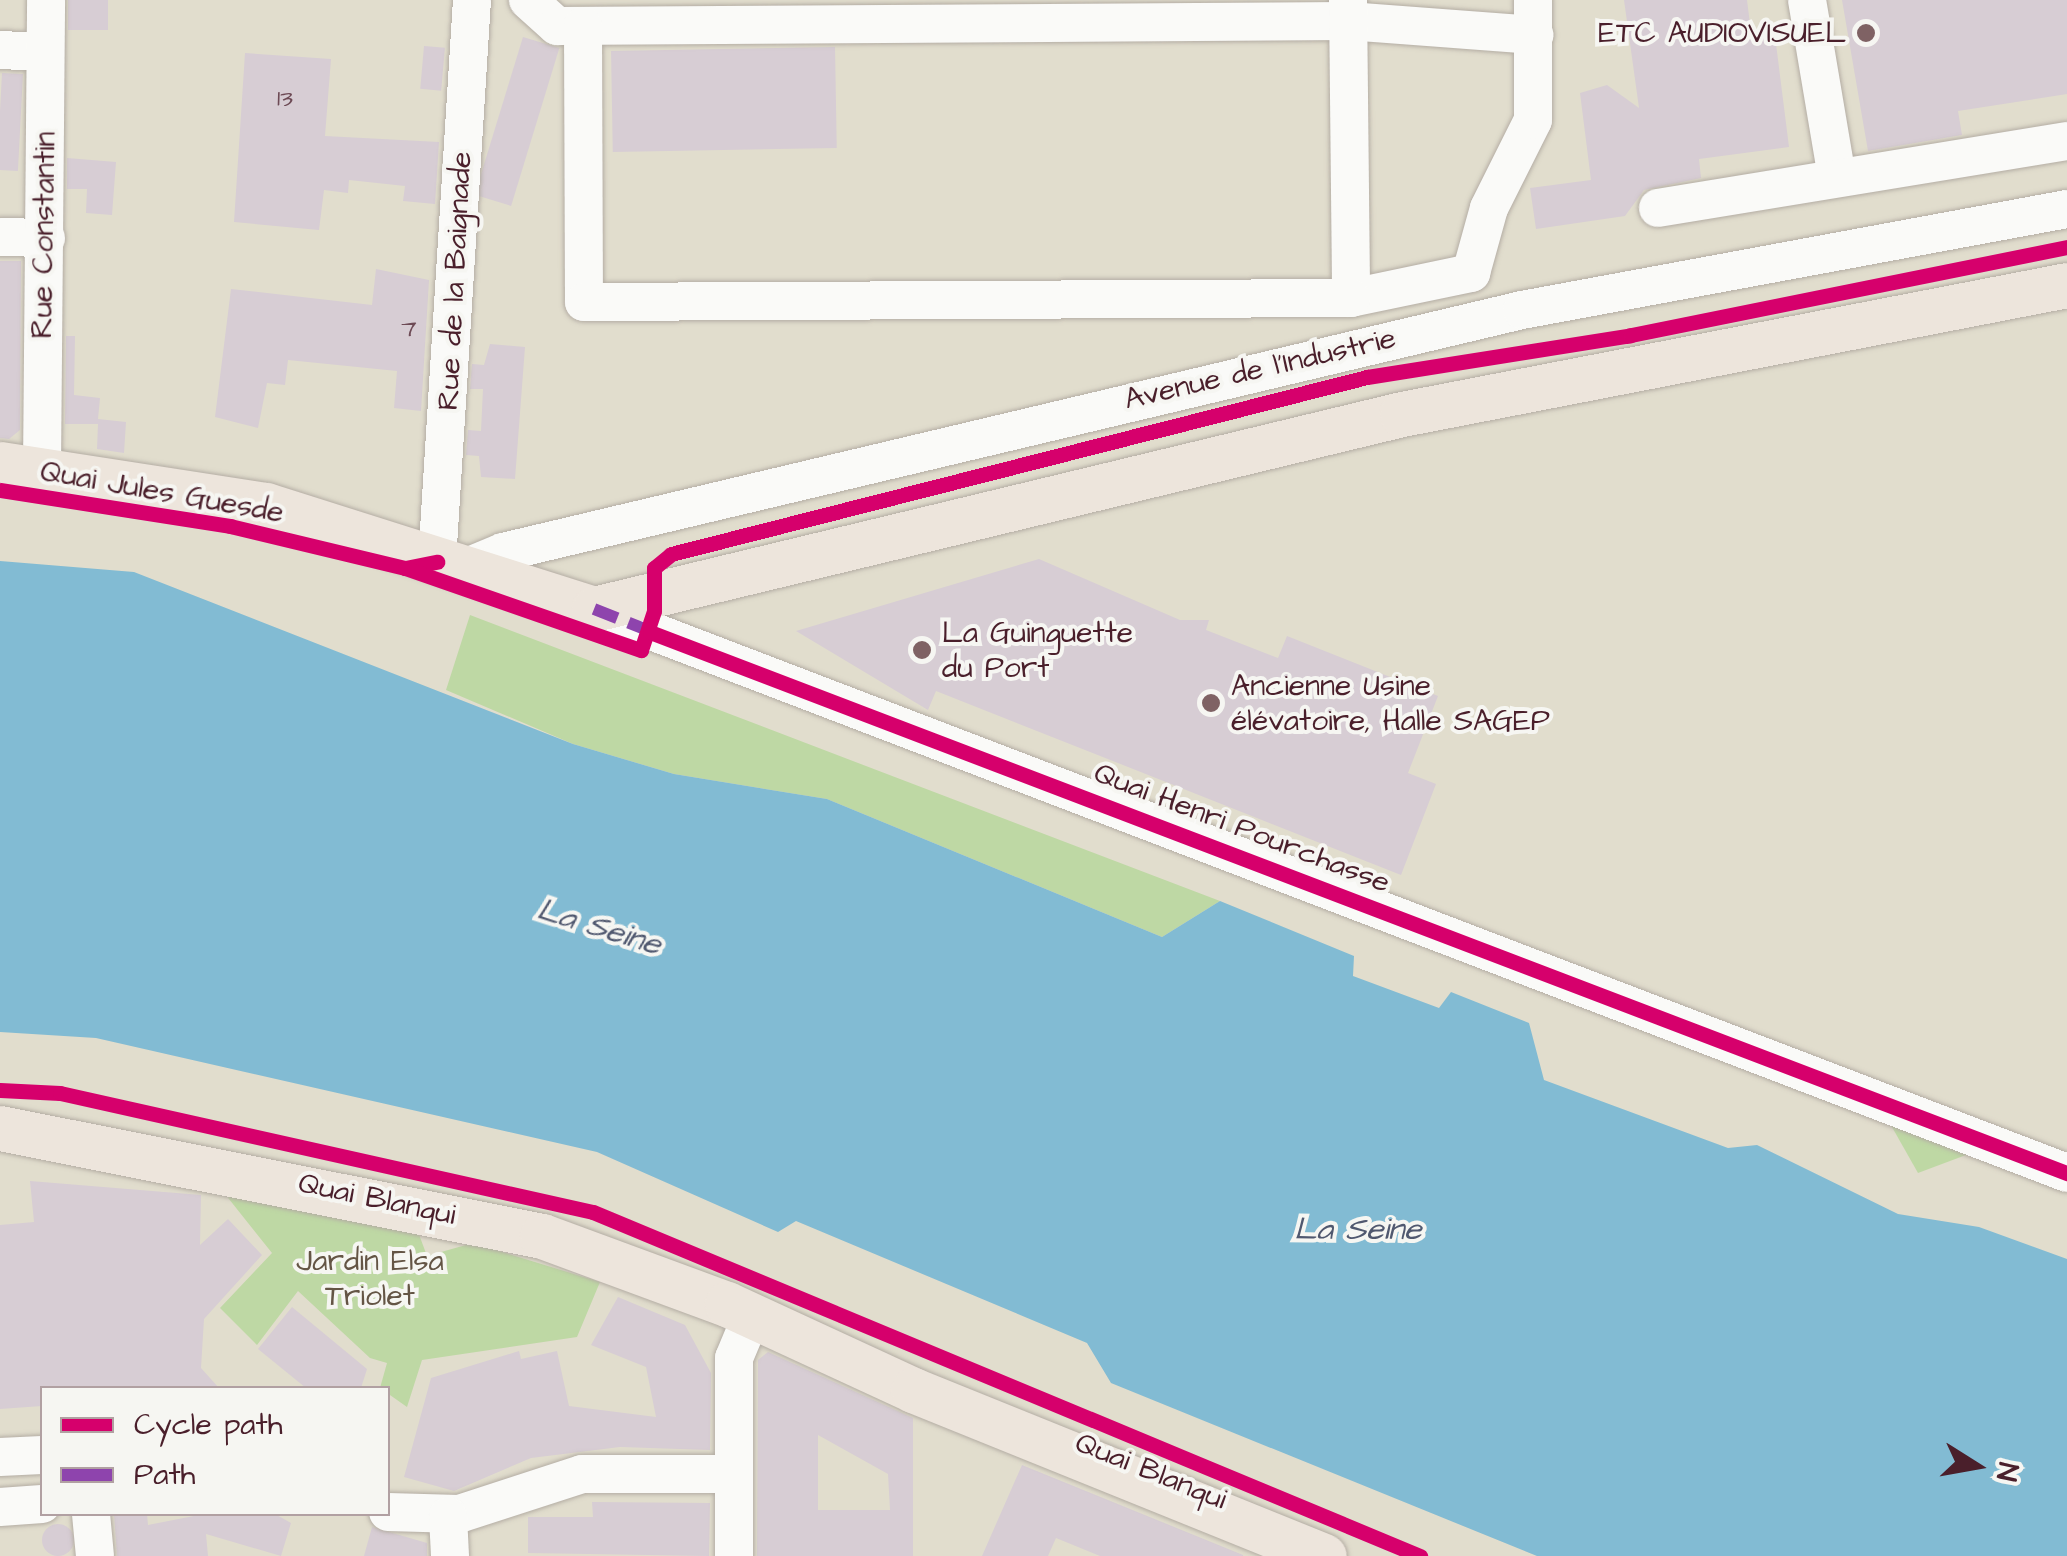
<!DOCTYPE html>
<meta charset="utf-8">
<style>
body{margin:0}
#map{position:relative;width:2067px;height:1556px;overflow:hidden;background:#e1ddcd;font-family:"Architects Daughter",sans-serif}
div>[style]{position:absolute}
.green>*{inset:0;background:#bed8a4}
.water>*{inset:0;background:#82bbd3}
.building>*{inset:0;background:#d7cdd4;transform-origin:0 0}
.round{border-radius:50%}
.roads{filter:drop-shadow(0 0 2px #b4ada4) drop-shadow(0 0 2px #b4ada4)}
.minor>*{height:38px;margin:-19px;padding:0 19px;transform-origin:19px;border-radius:19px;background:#fafaf8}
.major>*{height:45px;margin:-22.5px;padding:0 22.5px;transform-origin:22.5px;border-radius:22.5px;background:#ede5dc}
.quiet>*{height:12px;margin-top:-6px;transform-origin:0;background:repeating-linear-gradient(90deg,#8e44ad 0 25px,transparent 0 37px)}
.cycleway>*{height:15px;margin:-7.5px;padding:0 7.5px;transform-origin:7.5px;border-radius:7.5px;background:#d6006c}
.dots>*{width:28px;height:28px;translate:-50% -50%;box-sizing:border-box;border:5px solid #f6f6f2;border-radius:50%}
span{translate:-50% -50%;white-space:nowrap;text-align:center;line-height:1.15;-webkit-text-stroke:8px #f6f6f2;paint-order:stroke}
.number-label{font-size:25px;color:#6d4a55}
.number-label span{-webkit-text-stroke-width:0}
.poi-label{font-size:30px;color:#4a1f2b}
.right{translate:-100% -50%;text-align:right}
.left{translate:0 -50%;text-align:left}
.street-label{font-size:30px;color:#4a1f2b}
.park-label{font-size:30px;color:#645545}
.water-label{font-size:32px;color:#50586f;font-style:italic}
.legend{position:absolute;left:40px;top:1386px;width:350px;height:130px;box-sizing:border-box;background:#f6f6f2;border:2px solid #b1a0a2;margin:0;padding:12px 18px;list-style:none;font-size:30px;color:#4a1f2b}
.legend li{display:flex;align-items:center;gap:20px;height:50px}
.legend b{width:50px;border:2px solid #b1a0a2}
.north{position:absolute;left:1927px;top:1416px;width:100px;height:100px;-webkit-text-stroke:8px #f6f6f2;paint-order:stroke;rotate:101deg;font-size:28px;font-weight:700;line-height:40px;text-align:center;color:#4a1f2b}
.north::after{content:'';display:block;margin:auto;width:35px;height:45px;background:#4a1f2b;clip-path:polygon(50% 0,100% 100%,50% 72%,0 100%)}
</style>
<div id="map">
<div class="green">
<i style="clip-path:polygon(470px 615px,1220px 901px,1162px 937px,827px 799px,674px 774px,573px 744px,446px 690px)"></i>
<i style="clip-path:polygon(1888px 1120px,1974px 1152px,1918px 1173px)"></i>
<i style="clip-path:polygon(221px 1189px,417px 1229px,427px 1256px,473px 1243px,600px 1282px,577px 1337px,422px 1360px,407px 1407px,380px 1388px,387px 1363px,370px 1358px,298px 1291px,257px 1345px,220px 1308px,272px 1253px)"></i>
</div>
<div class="water">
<i style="clip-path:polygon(0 561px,134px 572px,573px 744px,674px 774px,827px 799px,1162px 937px,1220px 901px,1354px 956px,1353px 976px,1439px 1008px,1451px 992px,1529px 1023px,1544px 1080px,1728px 1148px,1757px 1145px,1898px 1214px,1979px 1227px,2067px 1259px,2067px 1556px,1537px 1556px,1111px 1383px,1087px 1343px,796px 1221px,778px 1232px,597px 1152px,96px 1038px,0 1032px)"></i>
</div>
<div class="building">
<i style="left:68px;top:0;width:40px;height:30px"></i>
<i style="clip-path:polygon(1624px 0,1747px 0,1751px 32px,1774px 28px,1789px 147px,1699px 159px,1701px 178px,1644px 190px,1625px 216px,1536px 229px,1530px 188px,1591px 180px,1580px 93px,1607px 85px,1639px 108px)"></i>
<i style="clip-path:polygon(1842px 0,2067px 0,2067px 94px,1958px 111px,1962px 135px,1868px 151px)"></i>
<i style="left:523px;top:37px;width:38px;height:165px;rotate:17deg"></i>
<i style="left:424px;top:46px;width:21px;height:43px;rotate:5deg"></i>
<i style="left:835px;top:47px;width:101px;height:224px;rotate:89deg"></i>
<i style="clip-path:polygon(245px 53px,331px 59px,325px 136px,439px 142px,435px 204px,403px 201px,405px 186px,349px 180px,348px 193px,324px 190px,319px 230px,234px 222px)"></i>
<i style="left:2px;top:73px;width:21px;height:97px;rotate:3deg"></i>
<i style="clip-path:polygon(67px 158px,116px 162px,112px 215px,86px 213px,87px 189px,67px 189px)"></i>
<i style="clip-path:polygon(0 261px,21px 261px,20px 430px,9px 439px,0 438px)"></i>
<i style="clip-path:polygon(376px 269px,429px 280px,421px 411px,394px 408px,397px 371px,288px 360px,285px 385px,267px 383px,258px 428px,215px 417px,231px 289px,372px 305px)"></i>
<i style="clip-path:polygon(66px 336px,75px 336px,74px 395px,100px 398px,98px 419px,126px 422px,124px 453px,97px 449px,98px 424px,65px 424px)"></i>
<i style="clip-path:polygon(490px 344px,525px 347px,515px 479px,481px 477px,479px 456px,466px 455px,468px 430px,481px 431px,483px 389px,470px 389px,472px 364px,484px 365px)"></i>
<i style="clip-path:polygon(1039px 559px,1180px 620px,1209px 620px,1206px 630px,1278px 658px,1287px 636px,1438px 696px,1408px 773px,1436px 784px,1401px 875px,936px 691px,928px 710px,796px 631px)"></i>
<i style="clip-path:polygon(30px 1181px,201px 1195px,200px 1245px,228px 1219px,262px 1255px,204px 1319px,201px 1368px,219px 1388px,42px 1388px,42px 1406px,0 1409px,0 1225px,34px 1222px)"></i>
<i style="clip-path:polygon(618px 1297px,685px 1325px,711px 1373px,710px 1450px,620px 1447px,531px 1458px,454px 1491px,404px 1477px,431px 1378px,519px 1351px,521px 1359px,557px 1351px,569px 1406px,656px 1417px,646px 1367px,591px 1345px)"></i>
<i style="clip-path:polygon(292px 1307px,367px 1369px,361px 1388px,306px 1388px,258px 1349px)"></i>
<i style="clip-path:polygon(evenodd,768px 1352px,913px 1418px,913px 1556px,757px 1556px,758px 1360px,768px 1352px,818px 1435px,888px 1474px,890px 1510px,818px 1510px,818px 1435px)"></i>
<i style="clip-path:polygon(1022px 1465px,1243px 1555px,1243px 1556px,1100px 1556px,1056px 1538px,1048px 1556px,982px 1556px)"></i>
<i style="clip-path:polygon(592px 1502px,710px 1503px,709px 1556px,528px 1553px,528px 1517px,593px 1517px)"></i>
<i style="clip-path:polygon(114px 1514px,147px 1514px,148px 1525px,204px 1514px,275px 1514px,291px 1523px,281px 1556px,206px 1534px,208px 1556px,117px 1556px)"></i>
<i class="round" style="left:42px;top:1524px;width:32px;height:32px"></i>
<i style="clip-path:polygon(372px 1527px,427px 1543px,427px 1556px,364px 1556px)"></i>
</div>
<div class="roads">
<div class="minor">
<i style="left:528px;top:0;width:39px;rotate:42deg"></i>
<i style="left:557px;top:26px;width:791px;rotate:-0.36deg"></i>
<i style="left:1348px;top:21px;width:187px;rotate:4.3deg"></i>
<i style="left:1348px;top:0;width:298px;rotate:89.4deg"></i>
<i style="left:1351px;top:298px;width:123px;rotate:-11.8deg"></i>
<i style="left:1471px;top:273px;width:67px;rotate:-74.5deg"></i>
<i style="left:1489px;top:208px;width:98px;rotate:-63.4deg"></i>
<i style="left:1533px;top:120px;width:120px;rotate:-90deg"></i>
<i style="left:1807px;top:0;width:180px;rotate:80.4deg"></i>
<i style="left:583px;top:26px;width:276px;rotate:89.8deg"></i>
<i style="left:584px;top:302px;width:767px;rotate:-0.3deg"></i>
<i style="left:0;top:50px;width:45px;rotate:2.5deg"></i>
<i style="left:1658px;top:208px;width:414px;rotate:-9.3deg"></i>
<i style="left:0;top:237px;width:46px;rotate:1.2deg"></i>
<i style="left:42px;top:469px;width:469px;rotate:-89.5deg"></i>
<i style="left:437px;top:562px;width:563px;rotate:-86.44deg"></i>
<i style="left:462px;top:569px;width:44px;rotate:-22.5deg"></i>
<i style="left:503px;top:552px;width:1047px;rotate:-13.36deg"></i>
<i style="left:1522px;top:310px;width:554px;rotate:-10.5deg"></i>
<i style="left:594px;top:609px;width:1577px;rotate:20.95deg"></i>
<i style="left:0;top:1457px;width:42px;rotate:-2.7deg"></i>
<i style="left:0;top:1507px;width:42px;rotate:-4.1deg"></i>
<i style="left:388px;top:1512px;width:71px;rotate:1.6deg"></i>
<i style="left:459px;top:1514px;width:129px;rotate:-18deg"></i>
<i style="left:582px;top:1474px;width:152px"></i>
<i style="left:91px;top:1514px;width:42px;rotate:84.6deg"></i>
<i style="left:448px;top:1516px;width:40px;rotate:87.1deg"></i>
<i style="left:734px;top:1556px;width:198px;rotate:-90deg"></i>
<i style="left:734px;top:1358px;width:47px;rotate:-67.3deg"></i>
</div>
<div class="major">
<i style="left:0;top:464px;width:269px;rotate:8.8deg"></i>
<i style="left:266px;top:505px;width:344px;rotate:17.6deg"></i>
<i style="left:594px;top:609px;width:831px;rotate:-13.57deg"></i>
<i style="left:1402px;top:414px;width:677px;rotate:-10.98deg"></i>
<i style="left:0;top:1128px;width:553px;rotate:11.27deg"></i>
<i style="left:542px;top:1236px;width:197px;rotate:20.2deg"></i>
<i style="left:727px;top:1304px;width:205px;rotate:24.8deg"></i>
<i style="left:913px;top:1390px;width:443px;rotate:22deg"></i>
</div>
</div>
<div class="quiet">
<i style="left:594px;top:609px;width:68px;rotate:21.6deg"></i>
</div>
<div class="cycleway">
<i style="left:0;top:490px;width:233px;rotate:8.9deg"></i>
<i style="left:230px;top:526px;width:180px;rotate:13.5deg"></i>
<i style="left:405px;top:568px;width:33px;rotate:-11deg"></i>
<i style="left:405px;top:568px;width:250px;rotate:19.2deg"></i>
<i style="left:641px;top:650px;width:41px;rotate:-71.6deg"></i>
<i style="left:654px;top:611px;width:43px;rotate:-90deg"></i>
<i style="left:654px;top:568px;width:22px;rotate:-39deg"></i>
<i style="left:671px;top:554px;width:718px;rotate:-14.27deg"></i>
<i style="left:1367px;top:377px;width:267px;rotate:-9deg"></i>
<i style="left:1631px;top:335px;width:445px;rotate:-11.4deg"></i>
<i style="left:650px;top:632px;width:1517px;rotate:20.9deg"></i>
<i style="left:0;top:1090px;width:60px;rotate:2.9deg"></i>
<i style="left:60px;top:1093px;width:546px;rotate:12.59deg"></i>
<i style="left:593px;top:1212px;width:896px;rotate:22.59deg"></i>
</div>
<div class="dots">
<i style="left:1866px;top:33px;background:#7f6264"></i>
<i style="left:922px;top:650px;background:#7f6264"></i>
<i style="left:1211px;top:703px;background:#7f6264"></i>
</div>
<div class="number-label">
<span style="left:285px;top:99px">13</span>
<span style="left:409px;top:329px">7</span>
</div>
<div class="poi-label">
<span class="right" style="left:1846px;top:33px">ETC AUDIOVISUEL</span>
<span class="left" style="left:942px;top:650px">La Guinguette<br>du Port</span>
<span class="left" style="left:1231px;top:703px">Ancienne Usine<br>élévatoire, Halle SAGEP</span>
</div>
<div class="street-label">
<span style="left:44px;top:235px;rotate:-89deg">Rue Constantin</span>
<span style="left:455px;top:281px;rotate:-87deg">Rue de la Baignade</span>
<span style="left:1260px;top:369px;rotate:-13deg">Avenue de l'Industrie</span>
<span style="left:162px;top:492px;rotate:10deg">Quai Jules Guesde</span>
<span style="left:1242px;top:828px;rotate:21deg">Quai Henri Pourchasse</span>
<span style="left:377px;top:1199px;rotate:12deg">Quai Blanqui</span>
<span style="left:1151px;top:1471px;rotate:22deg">Quai Blanqui</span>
</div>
<div class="park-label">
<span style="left:370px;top:1278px">Jardin Elsa<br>Triolet</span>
</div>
<div class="water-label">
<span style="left:599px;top:928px;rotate:17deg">La Seine</span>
<span style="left:1358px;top:1230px">La Seine</span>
</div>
<ul class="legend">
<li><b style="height:12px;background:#d6006c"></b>Cycle path</li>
<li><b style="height:12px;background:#8e44ad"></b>Path</li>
</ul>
<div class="north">N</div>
</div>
